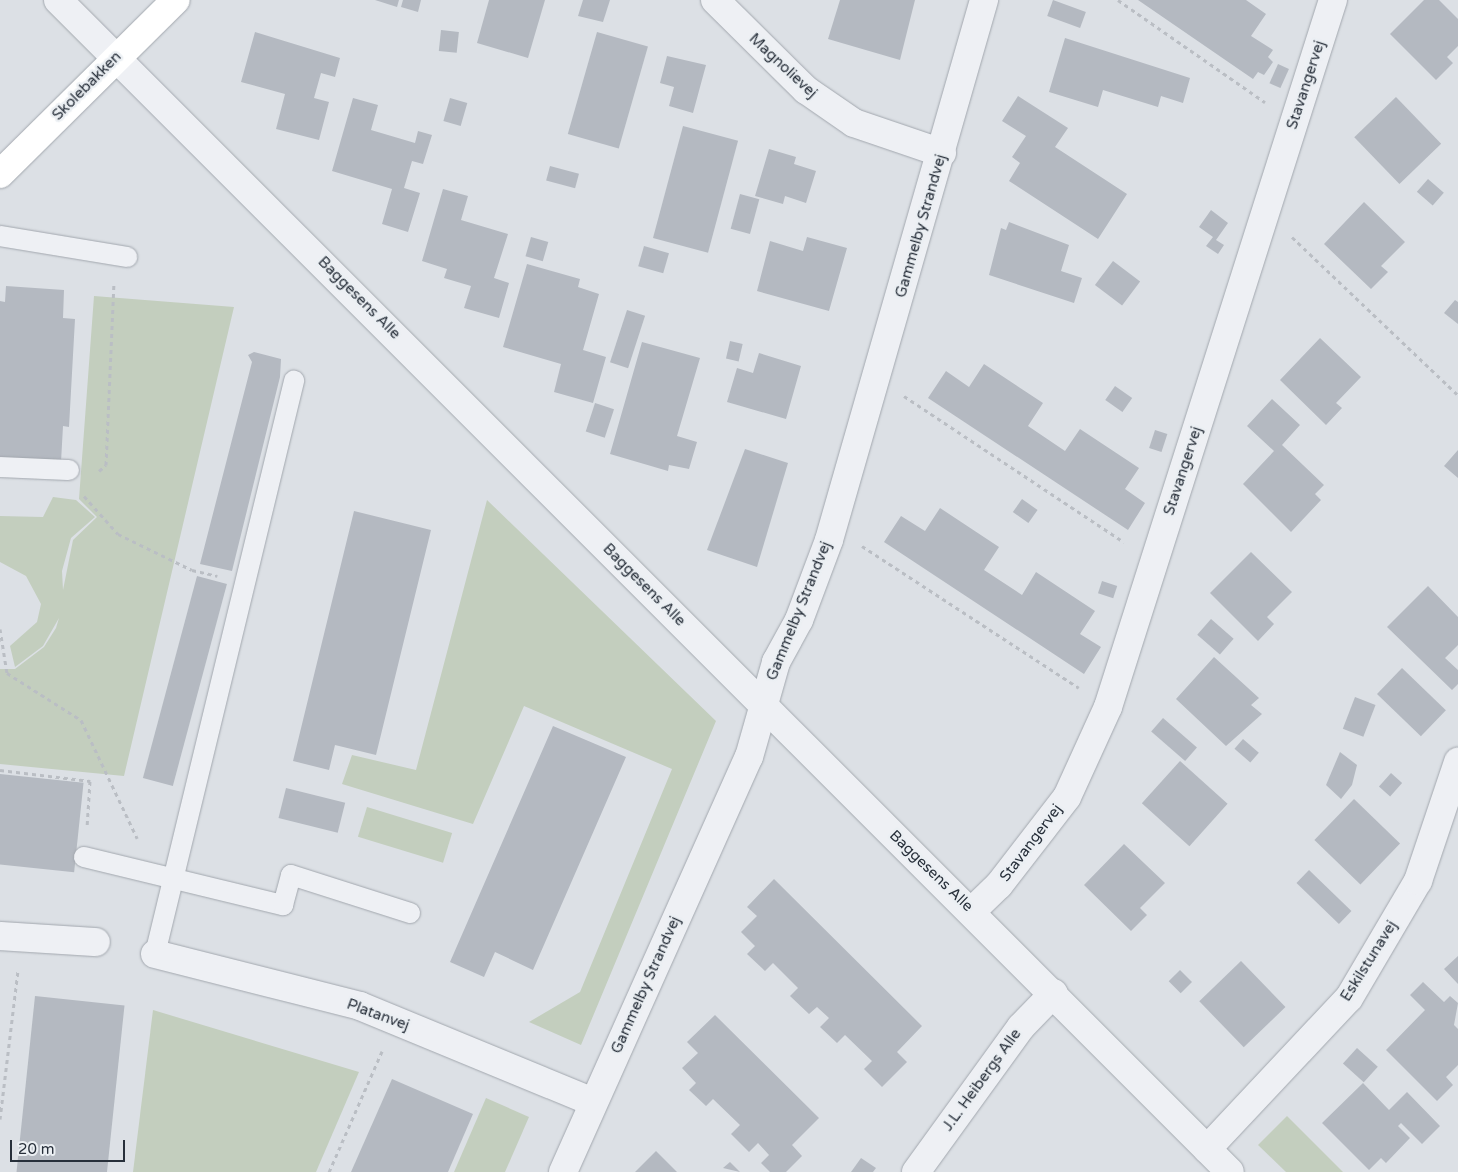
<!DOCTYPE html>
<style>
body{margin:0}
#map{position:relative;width:1458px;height:1172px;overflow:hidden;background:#dce0e5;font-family:"Varela Round",sans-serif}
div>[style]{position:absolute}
.green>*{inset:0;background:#c3cebe;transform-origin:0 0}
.building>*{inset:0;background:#b4b9c1;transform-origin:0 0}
.path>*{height:3px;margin-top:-1.5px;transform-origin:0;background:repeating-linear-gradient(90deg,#babec4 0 4px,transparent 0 8px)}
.roads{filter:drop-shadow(0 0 1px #a2a7ae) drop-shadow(0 0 1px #a2a7ae)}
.lane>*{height:20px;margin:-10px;padding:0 10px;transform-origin:10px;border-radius:10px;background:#eef0f4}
.street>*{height:28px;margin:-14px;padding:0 14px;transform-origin:14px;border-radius:14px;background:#eef0f4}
.secondary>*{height:28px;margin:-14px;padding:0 14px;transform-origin:14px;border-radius:14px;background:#fff}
span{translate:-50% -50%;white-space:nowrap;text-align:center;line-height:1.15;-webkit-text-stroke:5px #ebeff3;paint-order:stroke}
.street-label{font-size:15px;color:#272f3a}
.scale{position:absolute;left:10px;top:1140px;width:115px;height:22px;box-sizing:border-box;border:2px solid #272f3a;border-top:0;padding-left:6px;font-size:15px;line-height:18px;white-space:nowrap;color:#272f3a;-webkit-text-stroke:4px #ebeff3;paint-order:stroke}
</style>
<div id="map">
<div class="green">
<i style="clip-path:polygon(94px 296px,234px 307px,124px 776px,0 764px,0 669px,15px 669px,44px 647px,56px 628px,59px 618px,43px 646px,15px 667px,10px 646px,37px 622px,41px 604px,26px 576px,0 562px,0 516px,43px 517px,53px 497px,76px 500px,95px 517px,71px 538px,62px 571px,63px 590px,73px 540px,97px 517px,79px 499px)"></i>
<i style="clip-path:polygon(487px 500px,716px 721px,581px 1045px,529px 1022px,580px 992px,672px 769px,524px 706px,473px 824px,342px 784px,352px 755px,416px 770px)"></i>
<i style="left:367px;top:807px;width:89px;height:31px;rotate:17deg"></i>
<i style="clip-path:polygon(153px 1010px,359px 1072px,316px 1172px,133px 1172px)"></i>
<i style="clip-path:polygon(486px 1098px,529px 1117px,505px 1172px,454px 1172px)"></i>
<i style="clip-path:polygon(1287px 1116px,1343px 1172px,1286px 1172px,1258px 1145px)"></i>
</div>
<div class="building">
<i style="clip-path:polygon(375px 0,399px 0,397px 7px)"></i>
<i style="clip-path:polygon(403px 0,421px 0,418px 12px,401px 7px)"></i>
<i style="clip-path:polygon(489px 0,545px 0,528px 58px,477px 43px)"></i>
<i style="clip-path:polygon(583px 0,610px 0,603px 22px,578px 16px)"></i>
<i style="clip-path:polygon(840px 0,915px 0,900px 60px,828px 39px)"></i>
<i style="left:1053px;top:0;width:35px;height:17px;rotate:20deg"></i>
<i style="clip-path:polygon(1138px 0,1246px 0,1266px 14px,1251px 36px,1273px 50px,1268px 57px,1273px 62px,1264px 75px,1258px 72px,1253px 79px)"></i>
<i style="clip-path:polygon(1424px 0,1439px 0,1458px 19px,1458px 46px,1447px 57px,1453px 63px,1436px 80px,1390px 34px)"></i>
<i style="left:441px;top:30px;width:18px;height:21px;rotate:6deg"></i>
<i style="clip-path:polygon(255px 32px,340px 58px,335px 77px,321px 73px,314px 98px,329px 102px,319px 140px,276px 129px,285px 94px,241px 82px)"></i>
<i style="left:597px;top:32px;width:53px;height:106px;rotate:16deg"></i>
<i style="clip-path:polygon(1065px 38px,1190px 78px,1183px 103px,1161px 96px,1158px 107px,1103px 90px,1098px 107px,1049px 92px)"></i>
<i style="clip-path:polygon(667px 56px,706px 65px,693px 113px,669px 106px,674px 87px,660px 83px)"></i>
<i style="left:1278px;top:64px;width:12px;height:21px;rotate:24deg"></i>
<i style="clip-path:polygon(1018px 96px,1068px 128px,1055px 147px,1127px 194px,1098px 239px,1009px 181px,1020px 163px,1012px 157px,1026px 136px,1002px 121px)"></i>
<i style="left:1396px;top:97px;width:65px;height:58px;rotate:46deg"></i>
<i style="clip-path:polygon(353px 98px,378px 105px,371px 130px,415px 143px,418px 131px,432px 135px,423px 164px,412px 161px,404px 188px,420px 193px,408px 232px,382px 224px,392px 189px,332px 171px)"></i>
<i style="left:450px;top:98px;width:18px;height:24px;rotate:16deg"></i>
<i style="left:683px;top:126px;width:57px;height:116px;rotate:15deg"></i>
<i style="clip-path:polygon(769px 149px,796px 157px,794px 164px,816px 171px,806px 203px,785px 196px,783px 204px,755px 196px)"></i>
<i style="left:550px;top:166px;width:30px;height:15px;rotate:15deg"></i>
<i style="left:1428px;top:179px;width:21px;height:17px;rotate:41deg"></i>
<i style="clip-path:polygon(443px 189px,468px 196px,461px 220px,508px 234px,494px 278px,509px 283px,499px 318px,464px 308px,471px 286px,444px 278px,447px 269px,422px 261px)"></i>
<i style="left:740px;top:194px;width:20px;height:36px;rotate:15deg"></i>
<i style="clip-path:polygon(1364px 202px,1405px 242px,1381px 266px,1388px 272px,1371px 289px,1324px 244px)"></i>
<i style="clip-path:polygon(1211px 210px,1228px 223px,1216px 240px,1224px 245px,1218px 254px,1206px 246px,1213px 237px,1199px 227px)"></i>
<i style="clip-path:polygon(1009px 222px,1069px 245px,1061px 271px,1082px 278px,1074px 303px,989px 275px,1001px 228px,1006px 230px)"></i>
<i style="left:531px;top:237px;width:18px;height:20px;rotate:16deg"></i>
<i style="clip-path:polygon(807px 237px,847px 248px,829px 311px,757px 291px,770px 241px,803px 251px)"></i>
<i style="left:644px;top:246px;width:26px;height:21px;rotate:16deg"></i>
<i style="left:1113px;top:261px;width:34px;height:30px;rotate:37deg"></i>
<i style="clip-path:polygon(527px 264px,580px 279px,578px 287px,599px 294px,583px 350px,606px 357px,593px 403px,554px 392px,561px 364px,503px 347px)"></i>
<i style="clip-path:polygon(6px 286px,64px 290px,63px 318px,75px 319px,69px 427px,63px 426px,61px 462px,0 458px,0 301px,5px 302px)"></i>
<i style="clip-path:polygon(1455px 300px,1458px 302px,1458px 324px,1444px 313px)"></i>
<i style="left:627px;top:310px;width:19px;height:55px;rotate:18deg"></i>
<i style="clip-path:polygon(1320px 338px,1361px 377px,1336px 403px,1342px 408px,1326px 425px,1280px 380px)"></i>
<i style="left:730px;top:341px;width:13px;height:18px;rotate:13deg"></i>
<i style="clip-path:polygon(642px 342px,700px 358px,677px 436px,697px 442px,689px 469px,669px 465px,668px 471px,610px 454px)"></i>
<i style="clip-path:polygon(254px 352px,281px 359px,280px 377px,232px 571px,200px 564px,252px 362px,248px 355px)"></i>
<i style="clip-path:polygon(759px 353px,801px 366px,786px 419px,727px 402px,737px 368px,753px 373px)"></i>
<i style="clip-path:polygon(984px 364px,1043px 403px,1028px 426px,1065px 451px,1080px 429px,1139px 468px,1125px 489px,1145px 503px,1128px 530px,928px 398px,946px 371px,969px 387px)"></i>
<i style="left:1115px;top:386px;width:21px;height:17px;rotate:35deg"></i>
<i style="clip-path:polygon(1272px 399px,1300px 425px,1282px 445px,1324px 485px,1315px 494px,1321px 500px,1291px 532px,1243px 484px,1274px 451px,1247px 426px)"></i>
<i style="left:595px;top:403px;width:20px;height:30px;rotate:18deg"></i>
<i style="left:1155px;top:430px;width:13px;height:19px;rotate:18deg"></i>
<i style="clip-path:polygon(745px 449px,788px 463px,757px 567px,707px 550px)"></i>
<i style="clip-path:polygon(1458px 450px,1458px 478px,1444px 466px)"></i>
<i style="left:1022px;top:499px;width:19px;height:16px;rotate:35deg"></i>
<i style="clip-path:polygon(940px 508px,999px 547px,984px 570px,1022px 595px,1036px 572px,1095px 611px,1080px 634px,1101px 647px,1084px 674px,884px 542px,901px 516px,925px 531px)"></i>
<i style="clip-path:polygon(354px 511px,431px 530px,376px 755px,335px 745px,329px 770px,293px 761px)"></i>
<i style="clip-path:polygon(1251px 552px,1292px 592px,1267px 617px,1274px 624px,1258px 641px,1210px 593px)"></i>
<i style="left:197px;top:576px;width:31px;height:209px;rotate:15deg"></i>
<i style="left:1102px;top:581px;width:16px;height:13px;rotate:18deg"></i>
<i style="clip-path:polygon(1428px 586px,1458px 617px,1458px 645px,1445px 658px,1458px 670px,1458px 684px,1452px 690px,1387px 627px)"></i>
<i style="left:1211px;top:619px;width:30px;height:21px;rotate:41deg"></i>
<i style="clip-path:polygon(1214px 657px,1259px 698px,1251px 705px,1262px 714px,1226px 746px,1176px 699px)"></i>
<i style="left:1402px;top:668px;width:61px;height:36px;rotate:44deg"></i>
<i style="left:1355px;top:697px;width:22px;height:34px;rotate:21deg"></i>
<i style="left:1163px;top:718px;width:45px;height:18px;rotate:41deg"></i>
<i style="clip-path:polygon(553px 726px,626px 757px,533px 970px,495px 952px,484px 977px,450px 962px)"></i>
<i style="left:1243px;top:739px;width:21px;height:13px;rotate:41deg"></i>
<i style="clip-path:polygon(1340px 752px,1357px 765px,1352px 785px,1341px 799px,1326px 785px)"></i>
<i style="left:1180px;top:761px;width:64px;height:57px;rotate:42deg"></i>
<i style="left:1391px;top:773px;width:15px;height:18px;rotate:42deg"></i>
<i style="left:0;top:774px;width:84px;height:90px;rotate:6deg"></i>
<i style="left:286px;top:788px;width:61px;height:31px;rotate:14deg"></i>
<i style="left:1354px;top:799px;width:64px;height:57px;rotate:44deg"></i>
<i style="clip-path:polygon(1124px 844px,1165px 883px,1140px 908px,1147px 915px,1131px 931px,1084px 885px)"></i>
<i style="left:1309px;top:870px;width:59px;height:18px;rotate:44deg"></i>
<i style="clip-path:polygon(774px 879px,922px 1026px,897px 1052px,907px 1062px,882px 1087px,864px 1069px,872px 1061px,845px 1035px,837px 1043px,820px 1027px,829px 1018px,817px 1007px,809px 1014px,790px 996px,798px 988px,773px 963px,765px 971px,747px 954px,755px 946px,741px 932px,757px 916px,747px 907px)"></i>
<i style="clip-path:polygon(1458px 956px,1458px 984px,1444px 969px)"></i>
<i style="left:1241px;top:961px;width:64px;height:58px;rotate:46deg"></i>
<i style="left:1180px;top:970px;width:17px;height:16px;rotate:45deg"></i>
<i style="clip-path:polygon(1423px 982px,1444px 1002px,1450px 996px,1458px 1003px,1454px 1025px,1458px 1029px,1458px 1065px,1446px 1077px,1453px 1085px,1437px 1101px,1386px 1050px,1425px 1010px,1410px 995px)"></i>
<i style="left:35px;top:996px;width:90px;height:177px;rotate:6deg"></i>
<i style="clip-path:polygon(715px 1015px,819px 1118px,792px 1145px,802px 1156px,786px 1172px,770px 1172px,761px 1163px,769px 1155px,758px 1143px,749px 1152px,731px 1134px,740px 1125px,713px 1099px,706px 1106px,689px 1090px,696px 1083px,682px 1068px,698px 1053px,687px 1042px)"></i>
<i style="left:1357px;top:1048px;width:28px;height:21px;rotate:42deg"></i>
<i style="clip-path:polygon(392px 1079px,473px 1114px,448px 1172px,351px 1172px)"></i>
<i style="clip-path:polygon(1363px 1083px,1389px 1110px,1407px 1092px,1440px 1126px,1422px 1144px,1401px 1123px,1398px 1126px,1410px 1138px,1386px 1163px,1381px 1158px,1369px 1170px,1322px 1123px)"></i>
<i style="clip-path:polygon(656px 1151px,677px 1172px,635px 1172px)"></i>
<i style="clip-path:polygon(861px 1158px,876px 1168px,873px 1172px,851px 1172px)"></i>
<i style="clip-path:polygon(730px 1162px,740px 1172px,723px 1168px)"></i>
</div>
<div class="path">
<i style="left:1118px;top:0;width:179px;rotate:34.8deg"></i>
<i style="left:1292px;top:237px;width:229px;rotate:43.6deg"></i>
<i style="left:904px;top:396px;width:264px;rotate:33.6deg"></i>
<i style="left:99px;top:471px;width:9px;rotate:-41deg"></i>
<i style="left:106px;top:465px;width:180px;rotate:-87.5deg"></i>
<i style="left:84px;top:496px;width:51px;rotate:48.2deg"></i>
<i style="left:118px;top:534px;width:82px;rotate:25.9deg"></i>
<i style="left:192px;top:570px;width:26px;rotate:13deg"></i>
<i style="left:862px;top:546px;width:259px;rotate:33.2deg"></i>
<i style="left:0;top:629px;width:45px;rotate:81deg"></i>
<i style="left:7px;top:673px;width:88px;rotate:32.4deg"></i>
<i style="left:81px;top:720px;width:131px;rotate:64.6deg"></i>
<i style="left:0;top:770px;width:91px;rotate:7deg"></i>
<i style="left:90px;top:781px;width:46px;rotate:93.7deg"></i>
<i style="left:0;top:1119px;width:150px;rotate:-83.1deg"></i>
<i style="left:329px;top:1172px;width:132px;rotate:-66.3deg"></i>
</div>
<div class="roads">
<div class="lane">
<i style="left:0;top:236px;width:129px;rotate:9.4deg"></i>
<i style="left:0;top:467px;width:69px;rotate:2.5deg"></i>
<i style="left:84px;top:857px;width:205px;rotate:13.6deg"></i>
<i style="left:283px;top:905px;width:31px;rotate:-75deg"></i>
<i style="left:291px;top:875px;width:125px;rotate:17.7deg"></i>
<i style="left:155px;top:954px;width:590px;rotate:-76.36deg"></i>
</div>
<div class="street">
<i style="left:58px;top:0;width:1657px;rotate:45deg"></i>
<i style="left:715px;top:0;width:128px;rotate:44.7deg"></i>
<i style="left:806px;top:90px;width:58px;rotate:34.5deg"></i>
<i style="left:854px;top:123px;width:93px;rotate:18.8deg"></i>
<i style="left:972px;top:911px;width:37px;rotate:-44deg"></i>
<i style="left:999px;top:885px;width:111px;rotate:-52.3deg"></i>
<i style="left:1067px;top:797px;width:99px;rotate:-65.5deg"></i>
<i style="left:1108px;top:707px;width:742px;rotate:-72.35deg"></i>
<i style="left:0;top:936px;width:96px;rotate:3.6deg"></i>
<i style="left:155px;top:954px;width:211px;rotate:14.2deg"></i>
<i style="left:360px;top:1006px;width:252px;rotate:22.4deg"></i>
<i style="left:1207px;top:1149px;width:207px;rotate:-46.8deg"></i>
<i style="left:1349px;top:998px;width:136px;rotate:-59.5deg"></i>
<i style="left:1418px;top:881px;width:126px;rotate:-71.4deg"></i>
<i style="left:563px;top:1172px;width:455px;rotate:-65.9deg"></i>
<i style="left:749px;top:757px;width:99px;rotate:-74.1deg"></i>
<i style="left:776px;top:662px;width:48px;rotate:-61.3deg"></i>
<i style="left:799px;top:620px;width:85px;rotate:-69.4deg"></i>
<i style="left:829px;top:540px;width:562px;rotate:-73.98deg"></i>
<i style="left:916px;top:1172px;width:179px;rotate:-54.1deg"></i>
<i style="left:1021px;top:1027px;width:47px;rotate:-45.9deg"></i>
</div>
<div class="secondary">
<i style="left:0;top:174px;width:247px;rotate:-44.7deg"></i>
</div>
</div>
<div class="street-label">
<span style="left:783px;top:66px;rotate:43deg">Magnolievej</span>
<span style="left:1306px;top:85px;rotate:-72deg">Stavangervej</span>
<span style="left:87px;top:86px;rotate:-45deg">Skolebakken</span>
<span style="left:921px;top:226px;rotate:-74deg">Gammelby Strandvej</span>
<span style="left:359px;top:298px;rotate:45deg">Baggesens Alle</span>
<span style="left:1183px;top:471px;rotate:-72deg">Stavangervej</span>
<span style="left:644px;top:585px;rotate:45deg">Baggesens Alle</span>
<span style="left:799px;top:611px;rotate:-68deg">Gammelby Strandvej</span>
<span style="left:1031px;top:843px;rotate:-53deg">Stavangervej</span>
<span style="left:931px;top:871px;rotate:44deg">Baggesens Alle</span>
<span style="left:1369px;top:961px;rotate:-58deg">Eskilstunavej</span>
<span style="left:646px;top:985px;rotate:-66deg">Gammelby Strandvej</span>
<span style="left:378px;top:1015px;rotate:20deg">Platanvej</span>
<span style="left:982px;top:1080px;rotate:-54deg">J.L. Heibergs Alle</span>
</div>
<div class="scale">20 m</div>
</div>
